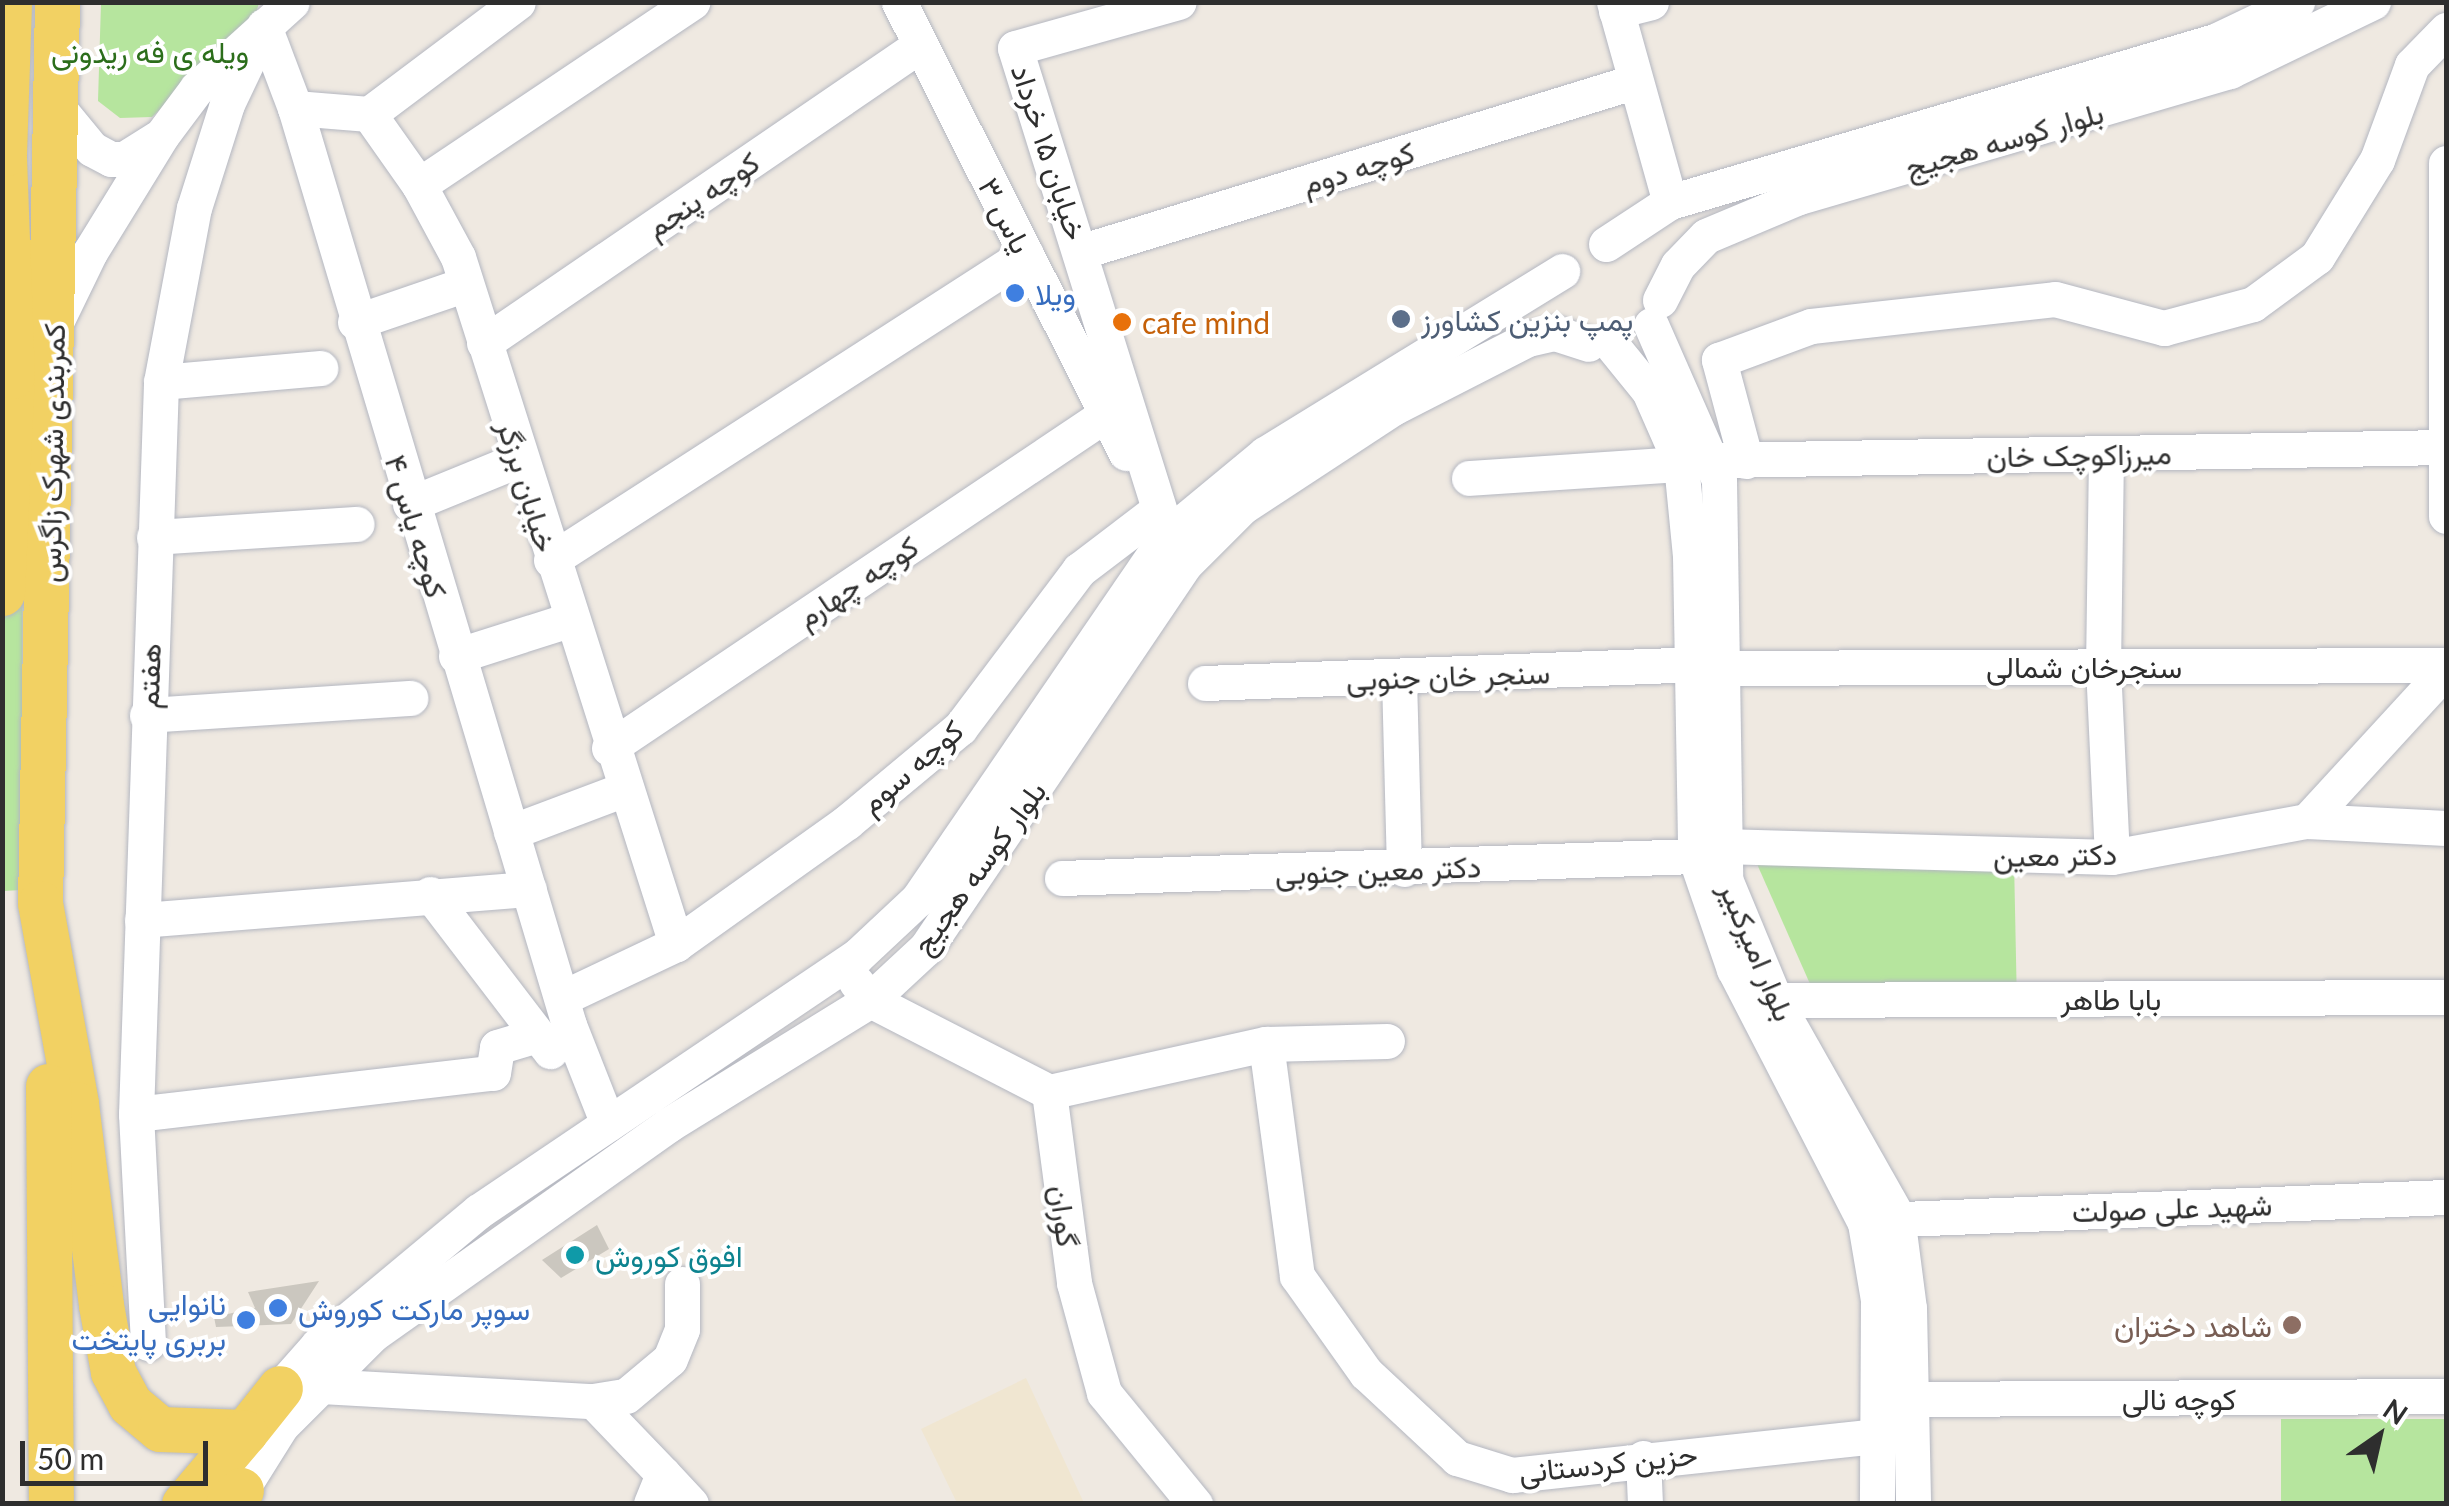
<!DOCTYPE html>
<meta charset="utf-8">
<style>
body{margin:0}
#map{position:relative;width:2449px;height:1506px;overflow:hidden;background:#efe9e1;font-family:Lato,Vazirmatn,sans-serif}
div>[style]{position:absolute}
.education>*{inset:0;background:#f0e6d1}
.green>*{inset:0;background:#b6e59e;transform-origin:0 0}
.building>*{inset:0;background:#cbc7bf}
.roads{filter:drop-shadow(0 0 2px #b4b7c1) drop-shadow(0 0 2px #b4b7c1)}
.minor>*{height:35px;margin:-17.5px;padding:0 17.5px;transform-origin:17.5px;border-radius:17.5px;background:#fff}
.major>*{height:45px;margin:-22.5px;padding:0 22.5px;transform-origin:22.5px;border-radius:22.5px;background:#f2d163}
.dots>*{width:28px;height:28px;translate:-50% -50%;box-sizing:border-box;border:5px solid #fff;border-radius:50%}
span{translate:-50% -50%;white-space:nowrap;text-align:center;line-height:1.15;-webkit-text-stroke:8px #fff;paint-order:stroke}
.park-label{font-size:30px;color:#2c6e1b}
.street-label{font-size:30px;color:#2e2e2e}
.shop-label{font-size:30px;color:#366cbe}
.left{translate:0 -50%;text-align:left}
.right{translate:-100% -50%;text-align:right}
.service-label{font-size:30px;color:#4e5e75}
.food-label{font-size:30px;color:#c56008}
.culture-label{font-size:30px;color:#0d838f}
.education-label{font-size:30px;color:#785e54}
.frame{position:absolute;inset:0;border:5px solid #2e2e2e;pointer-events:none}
.north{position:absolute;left:2329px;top:1386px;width:100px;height:100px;-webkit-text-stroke:8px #fff;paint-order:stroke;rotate:34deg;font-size:28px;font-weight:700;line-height:40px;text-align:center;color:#2e2e2e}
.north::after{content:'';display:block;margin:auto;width:35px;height:45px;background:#2e2e2e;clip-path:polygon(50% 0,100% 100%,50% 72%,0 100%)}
.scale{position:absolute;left:20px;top:1441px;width:188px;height:45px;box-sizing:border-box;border:5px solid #2e2e2e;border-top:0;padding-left:12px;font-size:30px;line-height:35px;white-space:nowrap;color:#2e2e2e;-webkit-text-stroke:8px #fff;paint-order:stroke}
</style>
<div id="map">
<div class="education">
<i style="clip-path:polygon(1026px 1378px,1084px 1503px,957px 1503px,921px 1429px)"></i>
</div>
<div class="green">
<i style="clip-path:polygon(101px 3px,259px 3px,254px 20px,152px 117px,120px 118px,98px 101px)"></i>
<i style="clip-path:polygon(2px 298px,23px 345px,22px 890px,3px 891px)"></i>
<i style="clip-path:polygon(1753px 855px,2014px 861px,2017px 1006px,1818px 1002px)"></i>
<i style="left:2446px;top:1419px;width:84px;height:165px;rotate:90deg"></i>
</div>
<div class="building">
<i style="clip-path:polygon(597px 1225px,609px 1249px,561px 1278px,542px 1260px)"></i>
<i style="clip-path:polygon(319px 1281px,291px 1324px,216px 1327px,214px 1317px,255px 1308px,248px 1292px)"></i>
</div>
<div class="roads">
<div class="minor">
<i style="left:899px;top:2px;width:505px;rotate:63.28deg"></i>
<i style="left:1614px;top:2px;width:208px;rotate:74.4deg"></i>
<i style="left:1616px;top:11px;width:36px;rotate:-14deg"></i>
<i style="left:264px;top:26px;width:88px;rotate:69.3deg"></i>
<i style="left:295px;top:108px;width:957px;rotate:73.36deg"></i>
<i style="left:569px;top:1025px;width:106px;rotate:68.5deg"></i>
<i style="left:55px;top:104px;width:58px;rotate:50.6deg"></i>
<i style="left:92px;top:149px;width:21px;rotate:28deg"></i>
<i style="left:111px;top:159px;width:13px"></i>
<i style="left:124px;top:159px;width:39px;rotate:-32deg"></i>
<i style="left:295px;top:108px;width:74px;rotate:4.6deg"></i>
<i style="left:369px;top:114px;width:87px;rotate:54.8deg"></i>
<i style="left:419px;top:185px;width:82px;rotate:61.6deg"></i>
<i style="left:458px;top:257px;width:721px;rotate:72.39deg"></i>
<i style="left:369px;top:114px;width:186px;rotate:-36.9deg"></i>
<i style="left:2446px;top:163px;width:353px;rotate:90deg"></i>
<i style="left:419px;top:185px;width:329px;rotate:-33.8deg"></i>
<i style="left:1606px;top:244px;width:77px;rotate:-33.3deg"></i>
<i style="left:1670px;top:202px;width:568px;rotate:-16.46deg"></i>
<i style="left:2215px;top:41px;width:91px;rotate:-25.4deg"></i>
<i style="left:1083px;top:251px;width:575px;rotate:-17.08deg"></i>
<i style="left:1660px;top:300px;width:39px;rotate:-63deg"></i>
<i style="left:1678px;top:265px;width:40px;rotate:-46deg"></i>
<i style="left:1706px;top:236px;width:101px;rotate:-22.8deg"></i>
<i style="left:1799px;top:197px;width:449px;rotate:-16.3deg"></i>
<i style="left:2230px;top:71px;width:159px;rotate:-25.8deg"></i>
<i style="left:355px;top:322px;width:117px;rotate:-18.9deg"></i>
<i style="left:1651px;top:325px;width:169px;rotate:66.3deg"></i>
<i style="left:1719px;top:480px;width:399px;rotate:89.1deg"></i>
<i style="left:1725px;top:879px;width:131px;rotate:67.5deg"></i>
<i style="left:1775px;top:1000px;width:248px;rotate:60.5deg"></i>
<i style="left:1897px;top:1216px;width:93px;rotate:82.6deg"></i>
<i style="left:1909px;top:1308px;width:196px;rotate:88.8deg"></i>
<i style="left:54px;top:326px;width:82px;rotate:-64.1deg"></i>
<i style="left:90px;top:252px;width:137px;rotate:-58.4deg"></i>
<i style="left:162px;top:135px;width:59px;rotate:-53.3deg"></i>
<i style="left:197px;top:88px;width:128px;rotate:-42.2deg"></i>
<i style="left:484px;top:343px;width:528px;rotate:-34.35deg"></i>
<i style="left:1614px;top:348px;width:55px;rotate:50.9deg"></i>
<i style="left:1649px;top:391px;width:80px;rotate:66.3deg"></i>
<i style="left:1681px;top:464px;width:92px;rotate:84.4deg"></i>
<i style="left:1690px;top:556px;width:300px;rotate:89deg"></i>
<i style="left:1695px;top:856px;width:120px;rotate:71deg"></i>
<i style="left:1734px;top:969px;width:286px;rotate:62.7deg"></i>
<i style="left:1865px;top:1223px;width:78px;rotate:80.4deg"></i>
<i style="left:1878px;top:1300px;width:204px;rotate:90.3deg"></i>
<i style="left:161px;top:382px;width:160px;rotate:-5deg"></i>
<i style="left:2106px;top:454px;width:212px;rotate:90.8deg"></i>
<i style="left:2103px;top:666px;width:191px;rotate:87.3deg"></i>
<i style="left:1723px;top:460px;width:723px;rotate:-1.03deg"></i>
<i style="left:1746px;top:461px;width:105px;rotate:-105deg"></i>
<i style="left:1719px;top:360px;width:98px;rotate:-20.3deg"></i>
<i style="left:1811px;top:326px;width:245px;rotate:-6.3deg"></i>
<i style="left:2055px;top:299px;width:113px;rotate:14.9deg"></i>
<i style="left:2164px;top:328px;width:92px;rotate:-15.1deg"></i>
<i style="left:2253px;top:304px;width:79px;rotate:-36.3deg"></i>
<i style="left:2317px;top:257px;width:114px;rotate:-58.3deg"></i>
<i style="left:2377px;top:160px;width:101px;rotate:-69.8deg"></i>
<i style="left:2412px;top:65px;width:49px;rotate:-45.8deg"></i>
<i style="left:1469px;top:478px;width:212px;rotate:-3.8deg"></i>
<i style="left:410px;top:504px;width:119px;rotate:-22.2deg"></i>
<i style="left:1167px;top:534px;width:509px;rotate:-107.37deg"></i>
<i style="left:1015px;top:48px;width:170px;rotate:-15.7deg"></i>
<i style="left:154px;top:537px;width:203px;rotate:-3.7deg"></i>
<i style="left:551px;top:560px;width:565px;rotate:-32.79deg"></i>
<i style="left:456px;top:656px;width:119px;rotate:-17.7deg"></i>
<i style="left:1722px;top:668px;width:724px;rotate:-0.24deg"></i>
<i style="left:1399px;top:678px;width:191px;rotate:88.5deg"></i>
<i style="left:1205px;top:683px;width:486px;rotate:-2.2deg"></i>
<i style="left:147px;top:715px;width:264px;rotate:-3.7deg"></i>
<i style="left:609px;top:748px;width:599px;rotate:-33.9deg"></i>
<i style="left:2307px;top:821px;width:205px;rotate:-47.4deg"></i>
<i style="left:511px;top:832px;width:119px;rotate:-20.7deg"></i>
<i style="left:1721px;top:846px;width:391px;rotate:1.6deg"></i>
<i style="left:2112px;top:857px;width:198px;rotate:-10.5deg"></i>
<i style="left:2307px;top:821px;width:139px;rotate:2.9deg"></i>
<i style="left:1062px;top:878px;width:633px;rotate:-1.99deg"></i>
<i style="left:430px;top:894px;width:198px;rotate:52.6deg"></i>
<i style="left:142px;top:920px;width:388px;rotate:-4.6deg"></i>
<i style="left:856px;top:982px;width:23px;rotate:52deg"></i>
<i style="left:870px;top:1000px;width:201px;rotate:27.2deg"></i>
<i style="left:1049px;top:1092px;width:193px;rotate:82.5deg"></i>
<i style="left:1074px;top:1283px;width:114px;rotate:74.7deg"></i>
<i style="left:1104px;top:1393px;width:144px;rotate:50.7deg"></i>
<i style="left:562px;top:998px;width:126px;rotate:-25.3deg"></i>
<i style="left:676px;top:944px;width:210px;rotate:-35.5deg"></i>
<i style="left:847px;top:822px;width:147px;rotate:-39.8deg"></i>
<i style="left:960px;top:728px;width:198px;rotate:-53deg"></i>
<i style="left:1079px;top:570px;width:96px;rotate:-37.3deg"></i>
<i style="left:1775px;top:1000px;width:671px;rotate:-0.26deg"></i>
<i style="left:1266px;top:1044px;width:234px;rotate:82.4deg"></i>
<i style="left:1297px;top:1276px;width:119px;rotate:54.6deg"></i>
<i style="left:1366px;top:1373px;width:125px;rotate:43deg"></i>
<i style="left:1457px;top:1458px;width:58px;rotate:17.2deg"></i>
<i style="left:1512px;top:1475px;width:368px;rotate:-6.1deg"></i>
<i style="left:1049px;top:1092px;width:222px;rotate:-12.5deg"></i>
<i style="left:1266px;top:1044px;width:121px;rotate:-1.4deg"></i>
<i style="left:136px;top:1114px;width:359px;rotate:-6.6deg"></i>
<i style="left:493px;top:1073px;width:26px;rotate:-81deg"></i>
<i style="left:497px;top:1047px;width:42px;rotate:-16.7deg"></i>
<i style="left:1878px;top:1220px;width:568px;rotate:-2.32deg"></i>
<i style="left:148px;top:1343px;width:229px;rotate:-93deg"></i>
<i style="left:136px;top:1114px;width:732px;rotate:-88.04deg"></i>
<i style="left:161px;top:382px;width:177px;rotate:-79.3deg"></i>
<i style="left:194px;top:208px;width:109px;rotate:-72.4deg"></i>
<i style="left:227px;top:104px;width:86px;rotate:-64.6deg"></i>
<i style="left:321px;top:1386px;width:272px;rotate:3.2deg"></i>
<i style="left:593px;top:1401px;width:33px;rotate:-9deg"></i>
<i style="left:626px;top:1396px;width:57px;rotate:-40.1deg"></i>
<i style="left:670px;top:1359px;width:32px;rotate:-68deg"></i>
<i style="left:682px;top:1329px;width:45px;rotate:-90deg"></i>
<i style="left:280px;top:1388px;width:57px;rotate:-48.5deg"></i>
<i style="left:318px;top:1345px;width:209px;rotate:-39.8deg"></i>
<i style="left:479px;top:1211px;width:455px;rotate:-34deg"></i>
<i style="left:856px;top:957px;width:85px;rotate:-43.1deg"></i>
<i style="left:918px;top:899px;width:441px;rotate:-55.6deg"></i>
<i style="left:1167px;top:535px;width:127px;rotate:-39.6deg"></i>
<i style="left:1265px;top:454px;width:349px;rotate:-31.6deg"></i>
<i style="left:1911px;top:1399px;width:535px;rotate:-0.32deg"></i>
<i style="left:593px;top:1401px;width:101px;rotate:46.2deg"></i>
<i style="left:663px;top:1474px;width:32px;rotate:112deg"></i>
<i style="left:1643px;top:1458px;width:46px;rotate:87.5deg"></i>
<i style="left:663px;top:1474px;width:41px;rotate:47deg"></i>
<i style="left:241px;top:1490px;width:75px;rotate:-58deg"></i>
<i style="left:281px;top:1426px;width:130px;rotate:-45deg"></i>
<i style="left:373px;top:1334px;width:362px;rotate:-35.3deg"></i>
<i style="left:668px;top:1125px;width:238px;rotate:-31.7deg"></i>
<i style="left:870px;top:1000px;width:76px;rotate:-42.9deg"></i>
<i style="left:926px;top:948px;width:465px;rotate:-56deg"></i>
<i style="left:1186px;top:563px;width:79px;rotate:-45deg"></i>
<i style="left:1242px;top:507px;width:181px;rotate:-33.3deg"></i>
<i style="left:1393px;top:408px;width:152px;rotate:-27.1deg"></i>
<i style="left:1528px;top:339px;width:28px;rotate:-13deg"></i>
<i style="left:1555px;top:333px;width:35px;rotate:18deg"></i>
</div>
<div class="major">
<i style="left:57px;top:2px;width:901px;rotate:91.08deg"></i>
<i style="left:40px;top:903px;width:204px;rotate:79.8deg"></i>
<i style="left:76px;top:1104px;width:203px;rotate:82.9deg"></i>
<i style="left:101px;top:1305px;width:68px;rotate:79.8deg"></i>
<i style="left:113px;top:1372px;width:36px;rotate:62deg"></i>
<i style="left:130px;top:1404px;width:39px;rotate:40deg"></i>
<i style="left:160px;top:1429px;width:85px;rotate:2deg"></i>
<i style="left:245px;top:1432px;width:56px;rotate:-51.5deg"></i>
<i style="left:2px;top:593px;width:217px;rotate:-87.4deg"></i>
<i style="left:12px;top:376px;width:222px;rotate:-92.1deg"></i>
<i style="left:4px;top:154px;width:152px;rotate:-88.1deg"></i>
<i style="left:48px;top:1086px;width:418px;rotate:89.6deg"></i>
<i style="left:184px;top:1504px;width:94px;rotate:-49.7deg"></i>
<i style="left:228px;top:1504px;width:19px;rotate:-47deg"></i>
</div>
</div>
<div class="dots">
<i style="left:1015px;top:293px;background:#3f7fe0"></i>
<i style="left:1401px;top:319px;background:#5c6f8a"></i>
<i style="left:1122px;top:322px;background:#e8710a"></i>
<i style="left:575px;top:1255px;background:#0f9aa8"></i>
<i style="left:278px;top:1308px;background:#3f7fe0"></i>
<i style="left:246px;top:1320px;background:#3f7fe0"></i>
<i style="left:2292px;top:1325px;background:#8d6e63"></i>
</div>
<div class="park-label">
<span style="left:150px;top:51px">ویله ی فه ریدونی</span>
</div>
<div class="street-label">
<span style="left:2004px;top:139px;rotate:-16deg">بلوار کوسه هجیج</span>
<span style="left:1050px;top:152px;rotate:72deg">خیابان ۱۵ خرداد</span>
<span style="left:1358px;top:167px;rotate:-17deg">کوچه دوم</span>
<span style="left:702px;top:194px;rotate:-34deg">کوچه پنجم</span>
<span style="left:1006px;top:215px;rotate:63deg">یاس ۳</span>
<span style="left:51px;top:453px;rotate:-89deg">کمربندی شهرک زاگرس</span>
<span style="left:2079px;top:454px;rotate:-1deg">میرزاکوچک خان</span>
<span style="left:528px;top:486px;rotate:73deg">خیابان برزگر</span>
<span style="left:417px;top:526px;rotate:73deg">کوچه یاس ۴</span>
<span style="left:857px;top:581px;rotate:-34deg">کوچه چهارم</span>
<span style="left:2084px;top:666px">سنجرخان شمالی</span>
<span style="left:1448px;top:675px;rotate:-2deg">سنجر خان جنوبی</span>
<span style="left:148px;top:676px;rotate:-88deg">هفتم</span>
<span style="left:911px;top:766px;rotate:-41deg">کوچه سوم</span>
<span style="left:2055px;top:854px;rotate:-1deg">دکتر معین</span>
<span style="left:978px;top:867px;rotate:-54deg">بلوار کوسه هجیج</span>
<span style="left:1378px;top:869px;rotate:-2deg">دکتر معین جنوبی</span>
<span style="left:1758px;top:951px;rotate:67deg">بلوار امیرکبیر</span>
<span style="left:2111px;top:998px">بابا طاهر</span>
<span style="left:2172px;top:1207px;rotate:-2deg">شهید علی صولت</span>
<span style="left:1065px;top:1216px;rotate:82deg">گوران</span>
<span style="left:2179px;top:1398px">کوچه نالی</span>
<span style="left:1608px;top:1462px;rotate:-6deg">حزین کردستانی</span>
</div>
<div class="shop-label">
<span class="left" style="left:1035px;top:293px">ویلا</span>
<span class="right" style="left:226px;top:1320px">نانوایی<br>بربری پایتخت</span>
<span class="left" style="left:298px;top:1308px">سوپر مارکت کوروش</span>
</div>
<div class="service-label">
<span class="left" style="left:1421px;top:319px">پمپ بنزین کشاورز</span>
</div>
<div class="food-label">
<span class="left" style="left:1142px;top:322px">cafe mind</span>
</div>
<div class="culture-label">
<span class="left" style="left:595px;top:1255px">افوق کوروش</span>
</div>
<div class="education-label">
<span class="right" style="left:2272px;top:1325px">شاهد دختران</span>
</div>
<div class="frame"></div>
<div class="north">N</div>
<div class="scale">50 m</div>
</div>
